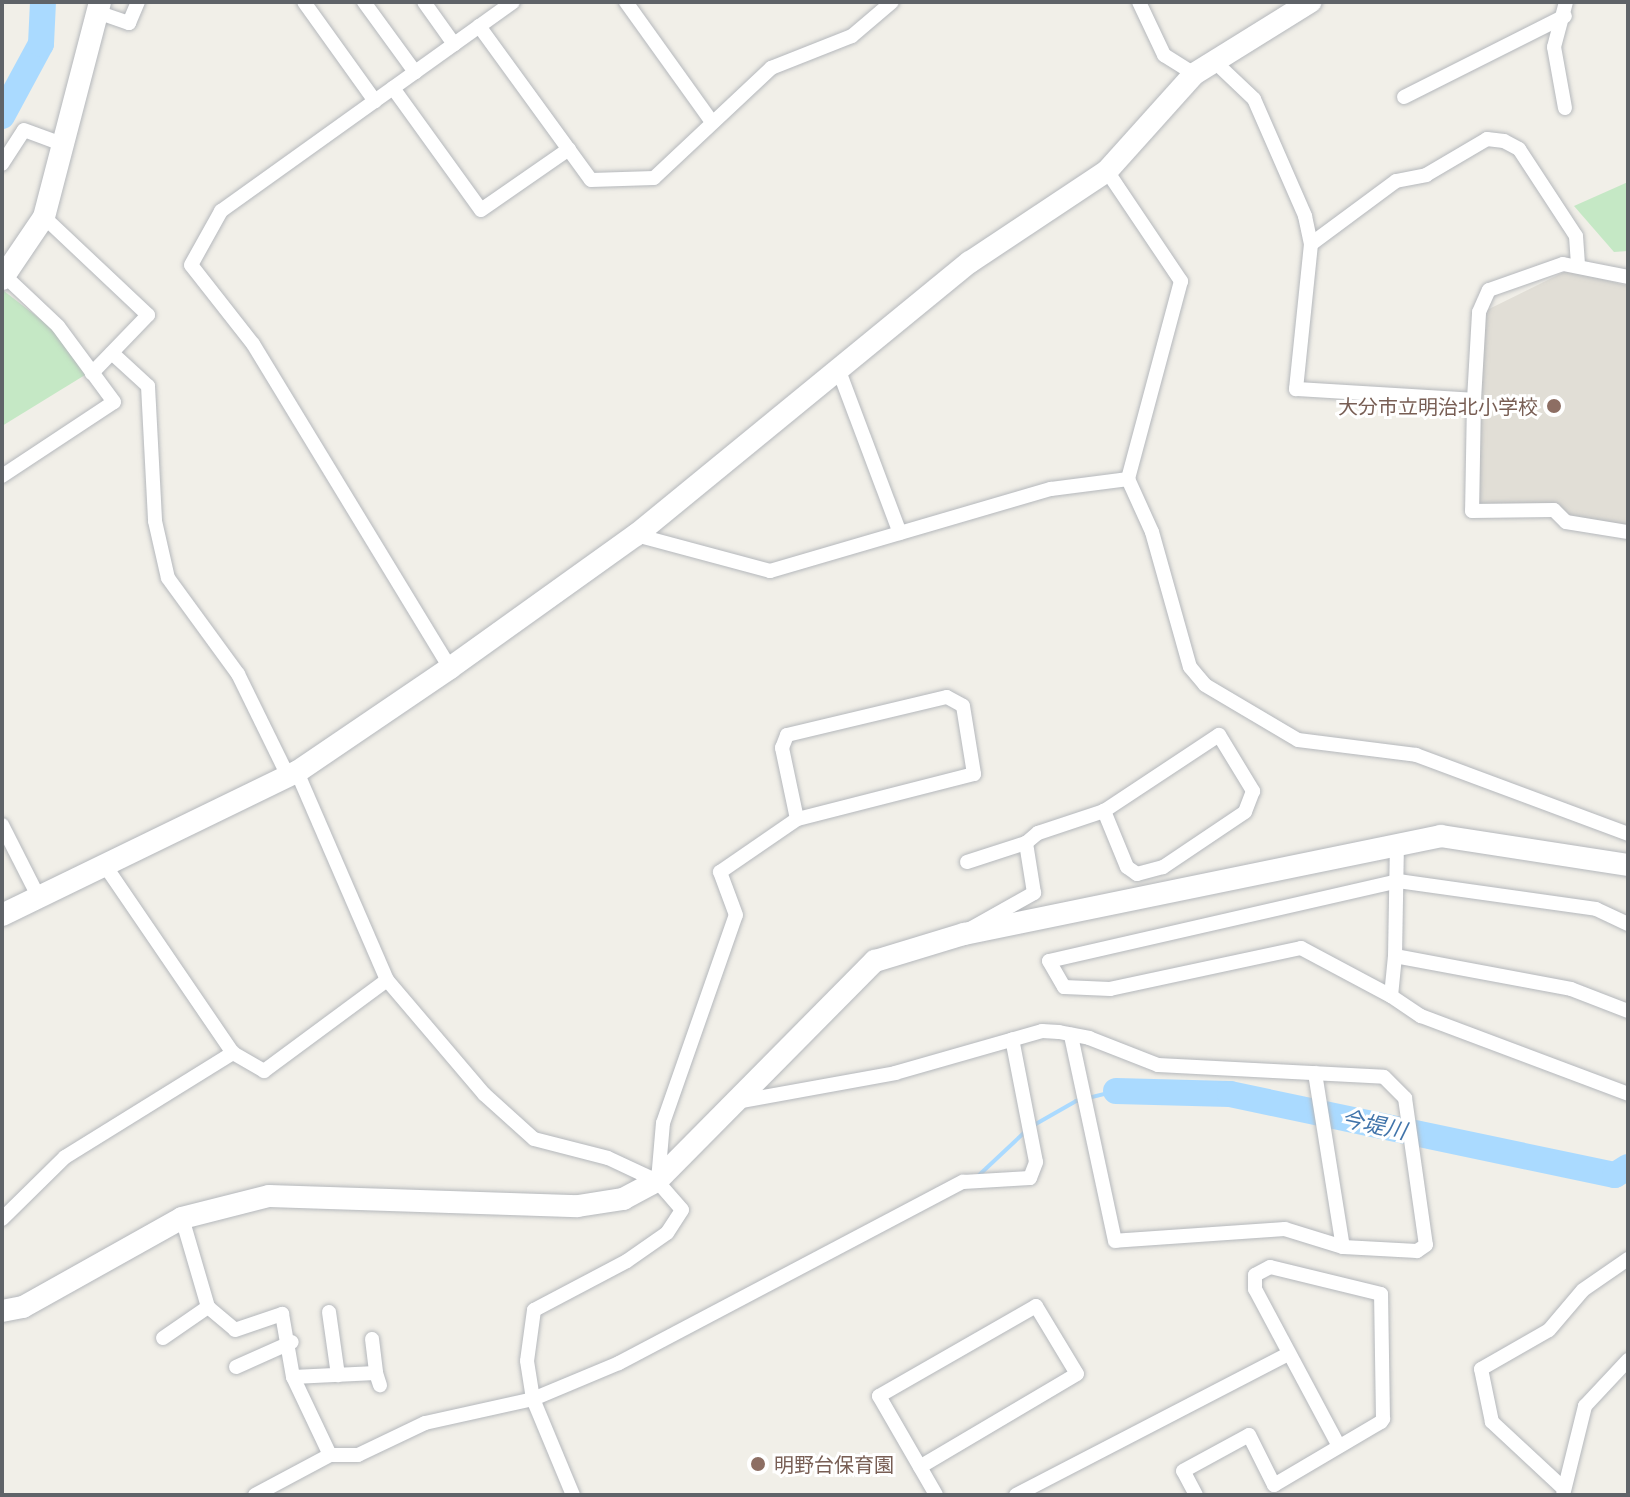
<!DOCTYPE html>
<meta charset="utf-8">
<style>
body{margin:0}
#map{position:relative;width:1630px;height:1497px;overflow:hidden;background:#f1efe8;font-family:Commissioner,"Noto Sans JP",sans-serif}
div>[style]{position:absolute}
.education>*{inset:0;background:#e1ded6}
.green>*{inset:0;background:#c5e8c5}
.stream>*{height:4px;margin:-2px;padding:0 2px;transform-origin:2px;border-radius:2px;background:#aadaff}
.river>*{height:26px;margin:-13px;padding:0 13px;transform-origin:13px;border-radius:13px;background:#aadaff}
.roads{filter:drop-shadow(0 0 2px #b5b8bc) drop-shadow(0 0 2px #b5b8bc)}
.street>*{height:14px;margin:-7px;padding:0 7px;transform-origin:7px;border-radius:7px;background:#fff}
.secondary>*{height:22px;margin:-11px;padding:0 11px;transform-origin:11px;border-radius:11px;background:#fff}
.dots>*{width:22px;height:22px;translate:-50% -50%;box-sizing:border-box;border:4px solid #fff;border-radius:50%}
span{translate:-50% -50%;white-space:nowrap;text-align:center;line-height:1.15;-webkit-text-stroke:6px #fff;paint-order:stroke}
.education-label{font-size:20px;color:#785e54}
.right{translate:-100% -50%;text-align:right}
.left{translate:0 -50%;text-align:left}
.water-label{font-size:22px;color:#4174aa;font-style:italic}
.frame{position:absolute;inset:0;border:4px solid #5f6368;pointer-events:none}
</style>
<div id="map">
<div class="education">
<i style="clip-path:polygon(1568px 270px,1628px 286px,1628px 527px,1567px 515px,1555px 504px,1476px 508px,1485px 311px)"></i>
</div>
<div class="green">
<i style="clip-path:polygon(1628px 182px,1628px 251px,1614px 252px,1574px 206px)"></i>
<i style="clip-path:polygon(4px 291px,53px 329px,85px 375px,2px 426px)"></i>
</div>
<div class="stream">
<i style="left:1034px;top:1125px;width:48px;rotate:-29.7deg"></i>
<i style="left:1076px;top:1101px;width:41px;rotate:-14deg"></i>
<i style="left:978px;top:1176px;width:67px;rotate:-43.2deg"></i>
</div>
<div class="river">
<i style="left:2px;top:116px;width:82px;rotate:-61.6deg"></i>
<i style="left:41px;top:44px;width:42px;rotate:-87.3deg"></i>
<i style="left:1116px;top:1091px;width:114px;rotate:1.5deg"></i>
<i style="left:1230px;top:1094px;width:393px;rotate:11.9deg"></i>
<i style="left:1615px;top:1175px;width:15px;rotate:-32deg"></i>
</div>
<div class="roads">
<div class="street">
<i style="left:304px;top:2px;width:122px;rotate:54.4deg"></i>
<i style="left:364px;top:2px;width:87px;rotate:53.9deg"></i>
<i style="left:424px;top:2px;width:52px;rotate:54.5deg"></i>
<i style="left:626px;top:2px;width:148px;rotate:54.4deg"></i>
<i style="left:1139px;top:2px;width:59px;rotate:64.7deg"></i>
<i style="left:1164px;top:55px;width:36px;rotate:32deg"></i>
<i style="left:97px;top:12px;width:34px;rotate:19deg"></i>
<i style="left:129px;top:23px;width:23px;rotate:-67deg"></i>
<i style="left:479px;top:26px;width:190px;rotate:54deg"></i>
<i style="left:591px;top:180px;width:63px;rotate:-1.8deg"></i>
<i style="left:654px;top:178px;width:161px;rotate:-43.2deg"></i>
<i style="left:771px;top:68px;width:87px;rotate:-21.6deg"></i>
<i style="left:852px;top:36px;width:52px;rotate:-40.4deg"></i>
<i style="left:1214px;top:61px;width:55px;rotate:43.5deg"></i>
<i style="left:1254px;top:99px;width:128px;rotate:66.4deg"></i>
<i style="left:1305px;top:216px;width:29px;rotate:78deg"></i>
<i style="left:1311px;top:244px;width:146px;rotate:95.9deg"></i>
<i style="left:1296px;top:389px;width:178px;rotate:3.5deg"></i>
<i style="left:1474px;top:400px;width:88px;rotate:-86.7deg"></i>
<i style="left:1479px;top:312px;width:24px;rotate:-66deg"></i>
<i style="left:1489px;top:290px;width:78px;rotate:-19.4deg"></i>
<i style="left:1563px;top:264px;width:66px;rotate:11.3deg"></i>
<i style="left:393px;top:88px;width:150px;rotate:54.2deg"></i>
<i style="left:481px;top:210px;width:107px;rotate:-34.7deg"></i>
<i style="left:1404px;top:97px;width:180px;rotate:-26.7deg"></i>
<i style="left:1565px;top:108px;width:62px;rotate:-100.2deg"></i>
<i style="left:1554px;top:47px;width:47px;rotate:-75.1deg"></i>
<i style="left:2px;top:164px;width:40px;rotate:-57.1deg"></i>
<i style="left:24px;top:130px;width:40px;rotate:20.2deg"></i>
<i style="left:1107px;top:171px;width:133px;rotate:56.1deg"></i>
<i style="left:1181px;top:281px;width:205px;rotate:105deg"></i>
<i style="left:1128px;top:479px;width:58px;rotate:65.6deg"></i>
<i style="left:1152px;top:532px;width:140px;rotate:74.3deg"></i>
<i style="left:1190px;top:667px;width:23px;rotate:50deg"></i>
<i style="left:1205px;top:685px;width:108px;rotate:30.6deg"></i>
<i style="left:1298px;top:740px;width:119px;rotate:7.2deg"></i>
<i style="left:1416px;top:755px;width:226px;rotate:20.4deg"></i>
<i style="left:44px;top:217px;width:143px;rotate:43.3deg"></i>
<i style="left:148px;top:315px;width:81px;rotate:134deg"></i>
<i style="left:1311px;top:244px;width:106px;rotate:-36.5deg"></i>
<i style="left:1396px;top:181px;width:31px;rotate:-11deg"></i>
<i style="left:1426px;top:175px;width:71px;rotate:-30.5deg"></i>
<i style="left:1487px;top:139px;width:17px;rotate:7deg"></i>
<i style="left:1504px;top:141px;width:17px;rotate:28deg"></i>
<i style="left:1519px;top:149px;width:104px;rotate:56.8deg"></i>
<i style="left:1576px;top:236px;width:28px;rotate:86deg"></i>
<i style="left:112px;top:353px;width:49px;rotate:42.5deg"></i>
<i style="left:148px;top:386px;width:135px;rotate:87deg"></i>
<i style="left:155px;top:521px;width:58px;rotate:77.2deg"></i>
<i style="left:168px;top:578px;width:119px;rotate:53.9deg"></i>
<i style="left:238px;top:674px;width:114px;rotate:63.9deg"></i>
<i style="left:839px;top:371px;width:173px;rotate:69.4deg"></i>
<i style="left:1474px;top:400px;width:111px;rotate:91deg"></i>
<i style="left:1472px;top:511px;width:82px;rotate:-0.7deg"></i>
<i style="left:1554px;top:510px;width:17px;rotate:45deg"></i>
<i style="left:1566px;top:522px;width:63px;rotate:9.2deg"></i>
<i style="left:2px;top:476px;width:134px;rotate:-33.5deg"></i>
<i style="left:114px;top:402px;width:94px;rotate:-126.4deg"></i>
<i style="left:58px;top:326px;width:71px;rotate:-136.7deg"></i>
<i style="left:636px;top:535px;width:139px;rotate:15deg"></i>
<i style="left:770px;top:571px;width:293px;rotate:-16.3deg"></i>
<i style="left:1051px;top:489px;width:78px;rotate:-7.4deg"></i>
<i style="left:450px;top:668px;width:379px;rotate:-121.3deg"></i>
<i style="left:253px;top:344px;width:100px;rotate:-128.1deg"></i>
<i style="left:191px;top:265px;width:62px;rotate:-60.9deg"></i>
<i style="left:221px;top:211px;width:359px;rotate:-35.6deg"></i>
<i style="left:947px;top:697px;width:18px;rotate:29deg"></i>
<i style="left:963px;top:706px;width:69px;rotate:80.8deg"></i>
<i style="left:974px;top:774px;width:183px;rotate:165.7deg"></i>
<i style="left:797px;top:819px;width:73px;rotate:-101.9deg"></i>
<i style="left:782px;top:748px;width:14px;rotate:-69deg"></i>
<i style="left:787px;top:735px;width:164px;rotate:-13.4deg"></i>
<i style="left:297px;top:772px;width:227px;rotate:66.6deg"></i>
<i style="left:387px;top:980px;width:150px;rotate:49.6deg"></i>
<i style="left:484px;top:1094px;width:67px;rotate:42deg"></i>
<i style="left:534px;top:1139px;width:76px;rotate:14.4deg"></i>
<i style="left:608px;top:1158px;width:54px;rotate:25.1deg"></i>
<i style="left:657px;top:1181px;width:38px;rotate:49deg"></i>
<i style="left:682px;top:1210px;width:27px;rotate:123deg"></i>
<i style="left:667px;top:1233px;width:49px;rotate:145deg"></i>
<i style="left:627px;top:1261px;width:105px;rotate:152.2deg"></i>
<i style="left:534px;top:1310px;width:51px;rotate:97.8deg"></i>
<i style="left:527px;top:1361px;width:38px;rotate:81deg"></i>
<i style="left:533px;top:1399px;width:104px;rotate:67.4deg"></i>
<i style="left:2px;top:825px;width:82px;rotate:63.1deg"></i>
<i style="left:1397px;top:842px;width:114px;rotate:91deg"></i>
<i style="left:1395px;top:956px;width:179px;rotate:10.6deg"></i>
<i style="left:1571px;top:989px;width:61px;rotate:21.1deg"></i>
<i style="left:967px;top:862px;width:62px;rotate:-17.9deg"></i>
<i style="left:106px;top:867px;width:225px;rotate:55.7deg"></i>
<i style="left:233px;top:1053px;width:36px;rotate:30deg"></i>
<i style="left:264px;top:1071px;width:153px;rotate:-36.5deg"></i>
<i style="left:968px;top:930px;width:76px;rotate:-29.3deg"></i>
<i style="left:1034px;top:893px;width:51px;rotate:-99.1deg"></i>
<i style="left:1026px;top:843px;width:16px;rotate:-40deg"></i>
<i style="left:1038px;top:833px;width:70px;rotate:-18.4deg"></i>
<i style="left:1104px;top:811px;width:138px;rotate:-33.5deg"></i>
<i style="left:1219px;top:735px;width:66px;rotate:58.7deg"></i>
<i style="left:1253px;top:791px;width:22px;rotate:111deg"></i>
<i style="left:1245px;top:812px;width:99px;rotate:146.1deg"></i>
<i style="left:1163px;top:867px;width:27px;rotate:165deg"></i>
<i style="left:1137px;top:874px;width:12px;rotate:-145deg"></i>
<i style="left:1127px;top:867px;width:61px;rotate:-112.3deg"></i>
<i style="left:1395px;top:956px;width:40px;rotate:95.7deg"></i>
<i style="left:1391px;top:996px;width:36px;rotate:34deg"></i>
<i style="left:1421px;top:1016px;width:221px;rotate:20.6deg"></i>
<i style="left:1391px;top:996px;width:102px;rotate:-151.9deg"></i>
<i style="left:1301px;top:948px;width:195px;rotate:167.9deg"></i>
<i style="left:1110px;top:989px;width:46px;rotate:-177.5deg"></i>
<i style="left:1064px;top:987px;width:30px;rotate:-120deg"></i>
<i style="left:1049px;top:961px;width:358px;rotate:-12.9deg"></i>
<i style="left:1398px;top:881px;width:200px;rotate:8deg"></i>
<i style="left:1596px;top:909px;width:35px;rotate:25deg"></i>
<i style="left:1315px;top:1073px;width:176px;rotate:80.9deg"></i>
<i style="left:736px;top:1102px;width:162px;rotate:-10.3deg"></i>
<i style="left:895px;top:1073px;width:153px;rotate:-15.9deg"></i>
<i style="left:1042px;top:1031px;width:17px;rotate:3deg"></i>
<i style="left:1059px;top:1032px;width:31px;rotate:11deg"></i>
<i style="left:1089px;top:1038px;width:74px;rotate:21.4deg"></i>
<i style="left:1158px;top:1065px;width:226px;rotate:3deg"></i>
<i style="left:1384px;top:1077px;width:30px;rotate:45deg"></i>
<i style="left:1405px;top:1098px;width:148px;rotate:81.9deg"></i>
<i style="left:1426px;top:1245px;width:11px;rotate:146deg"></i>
<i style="left:1417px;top:1251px;width:74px;rotate:-176.9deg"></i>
<i style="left:1343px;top:1247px;width:61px;rotate:-162.8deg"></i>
<i style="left:1285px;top:1229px;width:170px;rotate:176deg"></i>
<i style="left:1115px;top:1241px;width:211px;rotate:-102.1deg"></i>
<i style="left:658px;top:1180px;width:57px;rotate:-85deg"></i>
<i style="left:663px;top:1123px;width:220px;rotate:-70.7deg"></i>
<i style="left:736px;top:915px;width:46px;rotate:-110.4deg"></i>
<i style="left:720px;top:872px;width:93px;rotate:-34.5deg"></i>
<i style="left:182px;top:1218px;width:93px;rotate:73.7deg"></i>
<i style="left:208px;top:1307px;width:35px;rotate:40deg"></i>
<i style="left:235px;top:1330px;width:50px;rotate:-18.8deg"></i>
<i style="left:282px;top:1314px;width:64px;rotate:80.1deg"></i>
<i style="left:293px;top:1377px;width:86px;rotate:64.6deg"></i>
<i style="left:2px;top:1219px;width:88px;rotate:-44.5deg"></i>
<i style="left:65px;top:1157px;width:198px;rotate:-31.8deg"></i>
<i style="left:1036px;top:1306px;width:79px;rotate:58.9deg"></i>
<i style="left:1077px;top:1374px;width:182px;rotate:149.4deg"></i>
<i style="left:920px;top:1467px;width:82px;rotate:-120deg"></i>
<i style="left:879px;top:1396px;width:181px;rotate:-29.8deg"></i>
<i style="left:329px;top:1312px;width:64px;rotate:81.9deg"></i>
<i style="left:163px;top:1338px;width:55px;rotate:-34.6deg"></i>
<i style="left:372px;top:1339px;width:34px;rotate:83deg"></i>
<i style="left:236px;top:1367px;width:61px;rotate:-24.1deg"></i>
<i style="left:293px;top:1377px;width:83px;rotate:-2.8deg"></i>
<i style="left:376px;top:1373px;width:13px;rotate:72deg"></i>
<i style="left:920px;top:1467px;width:32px;rotate:60deg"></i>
<i style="left:1562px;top:1487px;width:96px;rotate:-137.1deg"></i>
<i style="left:1492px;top:1422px;width:54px;rotate:-101.7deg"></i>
<i style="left:1481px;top:1369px;width:78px;rotate:-29.8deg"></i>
<i style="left:1549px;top:1330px;width:52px;rotate:-49.6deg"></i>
<i style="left:1583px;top:1290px;width:55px;rotate:-34.6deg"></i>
<i style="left:255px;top:1495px;width:85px;rotate:-28.1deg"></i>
<i style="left:330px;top:1455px;width:28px"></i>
<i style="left:358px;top:1455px;width:74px;rotate:-25.5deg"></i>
<i style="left:425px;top:1423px;width:111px;rotate:-12.5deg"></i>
<i style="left:533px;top:1399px;width:93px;rotate:-22.7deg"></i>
<i style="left:619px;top:1363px;width:389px;rotate:-27.8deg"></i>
<i style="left:963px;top:1182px;width:67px;rotate:-3.4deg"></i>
<i style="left:1030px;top:1178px;width:17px;rotate:-69deg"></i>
<i style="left:1036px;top:1162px;width:125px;rotate:-101deg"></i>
<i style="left:1016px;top:1495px;width:306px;rotate:-27.4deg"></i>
<i style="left:1196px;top:1495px;width:27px;rotate:-118deg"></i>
<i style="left:1183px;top:1471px;width:75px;rotate:-28.6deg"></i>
<i style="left:1249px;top:1435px;width:56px;rotate:63.4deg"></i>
<i style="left:1274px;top:1485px;width:124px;rotate:-30.5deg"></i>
<i style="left:1381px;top:1422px;width:4px;rotate:-56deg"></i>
<i style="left:1383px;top:1419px;width:125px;rotate:-90.9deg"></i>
<i style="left:1381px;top:1294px;width:114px;rotate:-166.3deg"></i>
<i style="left:1270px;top:1267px;width:17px;rotate:152deg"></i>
<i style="left:1255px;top:1275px;width:14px;rotate:90deg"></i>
<i style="left:1255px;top:1289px;width:178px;rotate:61.9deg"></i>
<i style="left:1563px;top:1495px;width:92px;rotate:-76.1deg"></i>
<i style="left:1585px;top:1406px;width:63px;rotate:-46.9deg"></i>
</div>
<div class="secondary">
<i style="left:2px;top:279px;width:75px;rotate:-55.9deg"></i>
<i style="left:44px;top:217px;width:222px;rotate:-75.4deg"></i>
<i style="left:2px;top:915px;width:328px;rotate:-25.9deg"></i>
<i style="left:297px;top:772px;width:185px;rotate:-34.2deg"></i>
<i style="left:450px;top:668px;width:229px;rotate:-35.6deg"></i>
<i style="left:636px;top:535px;width:431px;rotate:-39.3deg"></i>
<i style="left:970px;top:262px;width:164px;rotate:-33.6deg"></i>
<i style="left:1107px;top:171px;width:130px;rotate:-48.1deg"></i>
<i style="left:1194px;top:74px;width:137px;rotate:-31.8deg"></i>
<i style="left:2px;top:1311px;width:21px;rotate:-11deg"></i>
<i style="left:23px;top:1307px;width:182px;rotate:-29.2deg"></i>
<i style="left:182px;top:1218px;width:90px;rotate:-14.2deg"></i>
<i style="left:269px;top:1196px;width:309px;rotate:1.9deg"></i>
<i style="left:578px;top:1206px;width:46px;rotate:-8.8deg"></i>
<i style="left:623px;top:1199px;width:38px;rotate:-28deg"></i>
<i style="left:657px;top:1181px;width:310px;rotate:-45.3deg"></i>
<i style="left:875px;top:961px;width:93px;rotate:-16.9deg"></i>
<i style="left:964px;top:934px;width:487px;rotate:-11.6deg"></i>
<i style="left:1441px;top:836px;width:189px;rotate:8.8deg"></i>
</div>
</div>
<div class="dots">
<i style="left:1554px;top:406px;background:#8d6e63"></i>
<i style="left:758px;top:1464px;background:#8d6e63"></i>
</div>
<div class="education-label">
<span class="right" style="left:1538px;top:406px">大分市立明治北小学校</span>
<span class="left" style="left:774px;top:1464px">明野台保育園</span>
</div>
<div class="water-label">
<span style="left:1374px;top:1124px;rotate:12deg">今堤川</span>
</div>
<div class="frame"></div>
</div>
